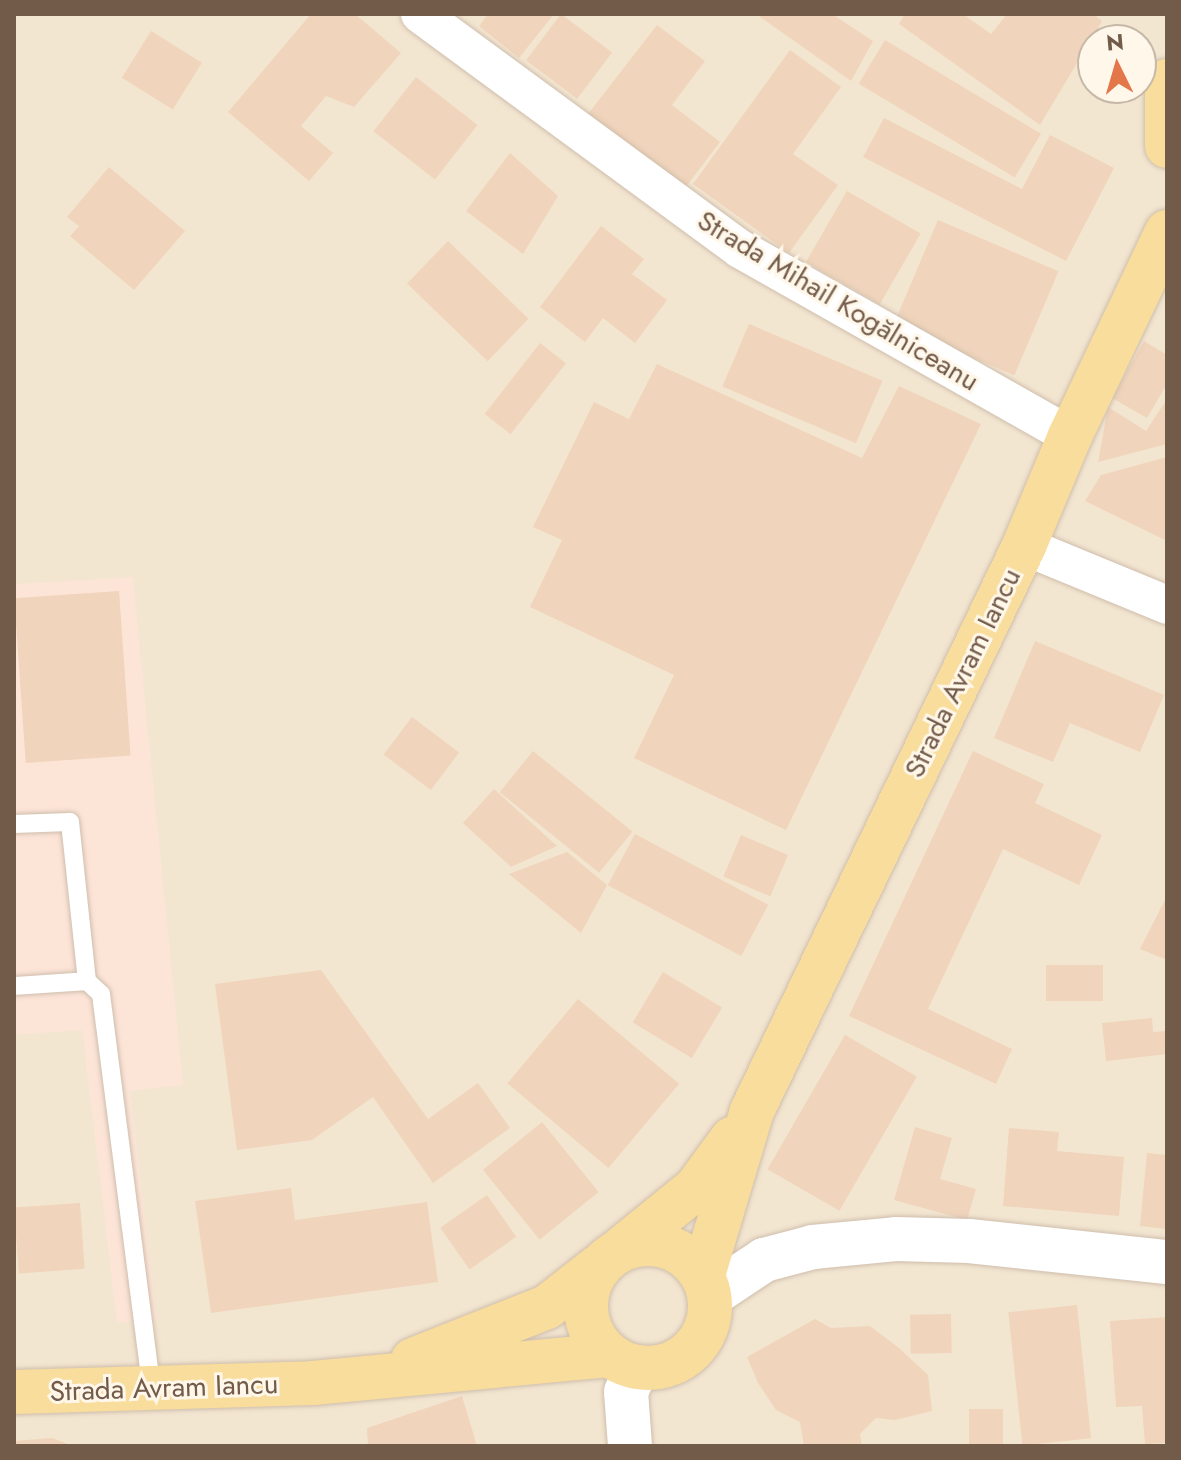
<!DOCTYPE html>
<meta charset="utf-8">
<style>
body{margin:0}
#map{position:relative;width:1181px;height:1460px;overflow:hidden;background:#fcf4e3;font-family:Jost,sans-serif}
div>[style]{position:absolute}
.residential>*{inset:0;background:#f3e6d1}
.commercial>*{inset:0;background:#fce4d7}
.building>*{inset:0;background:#f0d4bb;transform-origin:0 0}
.roads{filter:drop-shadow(0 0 2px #cfbead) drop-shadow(0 0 2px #cfbead)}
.service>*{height:18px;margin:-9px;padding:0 9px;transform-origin:9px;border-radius:9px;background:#fff}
.minor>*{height:38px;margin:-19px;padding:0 19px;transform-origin:19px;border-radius:19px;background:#fff}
.secondary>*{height:44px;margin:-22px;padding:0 22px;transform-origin:22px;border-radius:22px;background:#fff}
.primary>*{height:44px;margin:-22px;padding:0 22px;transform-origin:22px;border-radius:22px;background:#f9dd9c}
.primary>.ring{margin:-22px;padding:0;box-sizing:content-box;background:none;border:44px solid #f9dd9c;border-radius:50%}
span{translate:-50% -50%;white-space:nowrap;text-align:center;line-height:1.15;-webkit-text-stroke:6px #fff7e9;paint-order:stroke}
.street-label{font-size:28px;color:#735b4a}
.frame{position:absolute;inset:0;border:16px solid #735b4a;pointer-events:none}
.north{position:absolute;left:1077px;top:24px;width:80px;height:80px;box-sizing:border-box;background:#fff7e9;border:2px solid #c7b9a9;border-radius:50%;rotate:355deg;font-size:22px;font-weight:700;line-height:32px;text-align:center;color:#735b4a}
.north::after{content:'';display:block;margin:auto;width:28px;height:36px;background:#e3774a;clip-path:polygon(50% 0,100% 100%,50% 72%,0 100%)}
</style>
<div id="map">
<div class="residential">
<i style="clip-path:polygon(evenodd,14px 14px,1167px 14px,1167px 1446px,14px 1446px,14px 14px,1093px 40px,1141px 40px,1141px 88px,1093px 88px,1093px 40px)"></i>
</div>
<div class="commercial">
<i style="clip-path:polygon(133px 577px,183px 1085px,130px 1091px,157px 1320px,117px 1323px,82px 1030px,14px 1035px,14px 584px)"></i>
</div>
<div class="building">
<i style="clip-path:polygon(311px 14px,355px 14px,401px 53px,354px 107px,326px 96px,301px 126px,333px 153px,309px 181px,228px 112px)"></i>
<i style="clip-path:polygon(488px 14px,554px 14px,519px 58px,479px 26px)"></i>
<i style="left:561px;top:14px;width:64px;height:58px;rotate:37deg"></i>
<i style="clip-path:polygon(756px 14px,832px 14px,873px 41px,851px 81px)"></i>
<i style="clip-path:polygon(905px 14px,963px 14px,991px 34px,1007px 14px,1093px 14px,1102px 21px,1040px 125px,899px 24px)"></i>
<i style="clip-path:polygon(657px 25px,705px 61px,672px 105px,720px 142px,685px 188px,588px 114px)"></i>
<i style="left:151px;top:31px;width:60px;height:55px;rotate:32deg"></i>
<i style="left:885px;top:40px;width:182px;height:51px;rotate:31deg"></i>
<i style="clip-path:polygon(790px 50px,841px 87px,793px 154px,838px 185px,789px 253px,693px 184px)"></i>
<i style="left:416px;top:77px;width:78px;height:69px;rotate:38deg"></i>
<i style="clip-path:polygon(884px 118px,1022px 189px,1050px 135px,1114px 168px,1066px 261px,863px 157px)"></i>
<i style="clip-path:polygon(510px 153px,558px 196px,523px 254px,466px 211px)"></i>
<i style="clip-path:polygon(109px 167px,185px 231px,134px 290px,70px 236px,79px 226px,67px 217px)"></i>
<i style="left:847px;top:191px;width:85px;height:82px;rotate:30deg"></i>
<i style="left:938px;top:220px;width:131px;height:113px;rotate:23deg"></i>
<i style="clip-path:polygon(601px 226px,644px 259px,632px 274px,667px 300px,635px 343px,603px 318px,585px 342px,540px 307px)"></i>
<i style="left:448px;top:241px;width:112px;height:59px;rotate:44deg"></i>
<i style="left:749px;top:324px;width:145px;height:68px;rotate:23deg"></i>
<i style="clip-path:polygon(1144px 341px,1167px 355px,1167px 384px,1147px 418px,1112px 398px)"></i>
<i style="left:540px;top:343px;width:33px;height:90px;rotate:38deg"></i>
<i style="clip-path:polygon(657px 364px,862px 458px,899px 386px,981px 424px,786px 830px,634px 758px,674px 675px,530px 607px,562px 540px,533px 527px,594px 402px,629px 419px)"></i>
<i style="clip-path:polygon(1167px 399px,1167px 444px,1098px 462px,1108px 407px,1146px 431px)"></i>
<i style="clip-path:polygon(1167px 457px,1167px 541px,1085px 501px,1101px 475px)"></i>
<i style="left:119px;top:591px;width:165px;height:105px;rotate:86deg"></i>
<i style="clip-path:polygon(1035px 641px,1164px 695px,1140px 752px,1070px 723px,1053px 762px,994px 738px)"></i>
<i style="left:412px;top:717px;width:59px;height:47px;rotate:37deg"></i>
<i style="left:533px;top:751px;width:128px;height:53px;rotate:39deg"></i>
<i style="clip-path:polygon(973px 751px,1044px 784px,1035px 803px,1102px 835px,1079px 885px,1003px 849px,928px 1009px,1012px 1049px,996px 1084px,849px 1016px)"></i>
<i style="clip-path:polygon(494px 789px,557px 846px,511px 867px,463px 823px)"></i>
<i style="left:635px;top:834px;width:151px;height:58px;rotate:28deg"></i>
<i style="left:741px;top:835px;width:51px;height:45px;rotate:23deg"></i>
<i style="clip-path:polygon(567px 852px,607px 885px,581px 933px,509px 874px)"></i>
<i style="clip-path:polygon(1167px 896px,1167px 960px,1140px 949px)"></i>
<i style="left:1046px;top:965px;width:57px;height:36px"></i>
<i style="clip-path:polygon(321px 970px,428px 1119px,478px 1083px,510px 1128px,433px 1183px,373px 1097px,312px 1140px,237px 1150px,215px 984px)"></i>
<i style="left:663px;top:972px;width:69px;height:59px;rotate:31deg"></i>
<i style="left:578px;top:999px;width:132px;height:110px;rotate:40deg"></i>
<i style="clip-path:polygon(1152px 1018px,1153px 1032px,1167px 1031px,1167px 1054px,1106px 1061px,1102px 1023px)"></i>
<i style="left:845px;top:1035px;width:83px;height:155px;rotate:30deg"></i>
<i style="left:542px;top:1122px;width:90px;height:76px;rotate:51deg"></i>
<i style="clip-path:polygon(915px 1127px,952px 1138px,940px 1179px,976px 1189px,967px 1220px,894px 1200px)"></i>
<i style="clip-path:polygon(1009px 1128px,1059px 1132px,1057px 1151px,1124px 1157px,1119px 1216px,1003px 1206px)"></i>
<i style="clip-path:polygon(1147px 1153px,1167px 1155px,1167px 1229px,1140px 1226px)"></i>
<i style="clip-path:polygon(291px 1188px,295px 1220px,427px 1202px,438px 1282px,211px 1313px,195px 1201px)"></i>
<i style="left:487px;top:1195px;width:51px;height:57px;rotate:55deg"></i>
<i style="left:80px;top:1203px;width:66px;height:66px;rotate:86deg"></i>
<i style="left:1077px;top:1305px;width:134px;height:69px;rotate:84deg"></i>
<i style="left:951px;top:1314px;width:39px;height:41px;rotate:89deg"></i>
<i style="clip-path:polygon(1167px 1317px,1167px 1443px,1145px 1444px,1142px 1406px,1116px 1407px,1110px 1321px)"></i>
<i style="clip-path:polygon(815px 1319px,831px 1328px,870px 1326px,899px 1348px,928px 1375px,932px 1411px,895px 1420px,876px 1418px,860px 1434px,862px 1446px,804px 1446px,800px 1422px,776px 1410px,758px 1383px,747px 1357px)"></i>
<i style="clip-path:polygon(462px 1396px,477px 1446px,368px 1446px,367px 1428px)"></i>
<i style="left:1003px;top:1409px;width:37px;height:34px;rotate:90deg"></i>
<i style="clip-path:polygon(52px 1438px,73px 1446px,14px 1446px,14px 1441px)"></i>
</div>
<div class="roads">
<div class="service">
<i style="left:14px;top:824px;width:56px;rotate:-2deg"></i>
<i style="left:70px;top:822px;width:160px;rotate:83.9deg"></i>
<i style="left:87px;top:981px;width:19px;rotate:43deg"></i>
<i style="left:101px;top:994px;width:399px;rotate:82.7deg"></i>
<i style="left:14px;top:986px;width:73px;rotate:-3.9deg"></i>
</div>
<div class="minor">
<i style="left:420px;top:14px;width:397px;rotate:36.3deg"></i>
<i style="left:740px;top:249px;width:379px;rotate:29.5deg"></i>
<i style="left:1024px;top:546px;width:155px;rotate:22.4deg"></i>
</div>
<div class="secondary">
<i style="left:710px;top:1296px;width:65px;rotate:-33.7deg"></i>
<i style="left:764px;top:1260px;width:51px;rotate:-14.9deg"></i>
<i style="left:813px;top:1247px;width:83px;rotate:-5.5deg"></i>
<i style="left:896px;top:1239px;width:73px;rotate:1.6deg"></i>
<i style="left:969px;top:1241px;width:199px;rotate:6.1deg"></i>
<i style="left:630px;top:1446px;width:54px;rotate:-94.2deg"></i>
<i style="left:626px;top:1392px;width:27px;rotate:-66deg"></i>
</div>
<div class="primary">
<i style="left:1167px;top:81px;width:65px;rotate:90deg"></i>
<i class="ring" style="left:586px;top:1244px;width:80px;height:80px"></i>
<i style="left:621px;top:1249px;width:97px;rotate:-39.1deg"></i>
<i style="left:696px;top:1188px;width:61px;rotate:-53.7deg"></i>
<i style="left:703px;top:1275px;width:171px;rotate:-73.4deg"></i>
<i style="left:752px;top:1111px;width:627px;rotate:-64.29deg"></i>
<i style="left:1024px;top:546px;width:119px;rotate:-67.3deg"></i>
<i style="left:1070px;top:436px;width:226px;rotate:-64.6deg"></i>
<i style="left:413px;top:1360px;width:144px;rotate:-21.6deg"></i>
<i style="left:547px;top:1307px;width:65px;rotate:-38.1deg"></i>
<i style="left:14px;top:1392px;width:299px;rotate:-1.7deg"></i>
<i style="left:313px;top:1383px;width:297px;rotate:-5.4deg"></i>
</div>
</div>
<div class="street-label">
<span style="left:838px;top:301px;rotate:31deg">Strada Mihail Kogălniceanu</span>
<span style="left:963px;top:673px;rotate:-64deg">Strada Avram Iancu</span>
<span style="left:164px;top:1388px;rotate:-2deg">Strada Avram Iancu</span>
</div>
<div class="frame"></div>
<div class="north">N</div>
</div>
